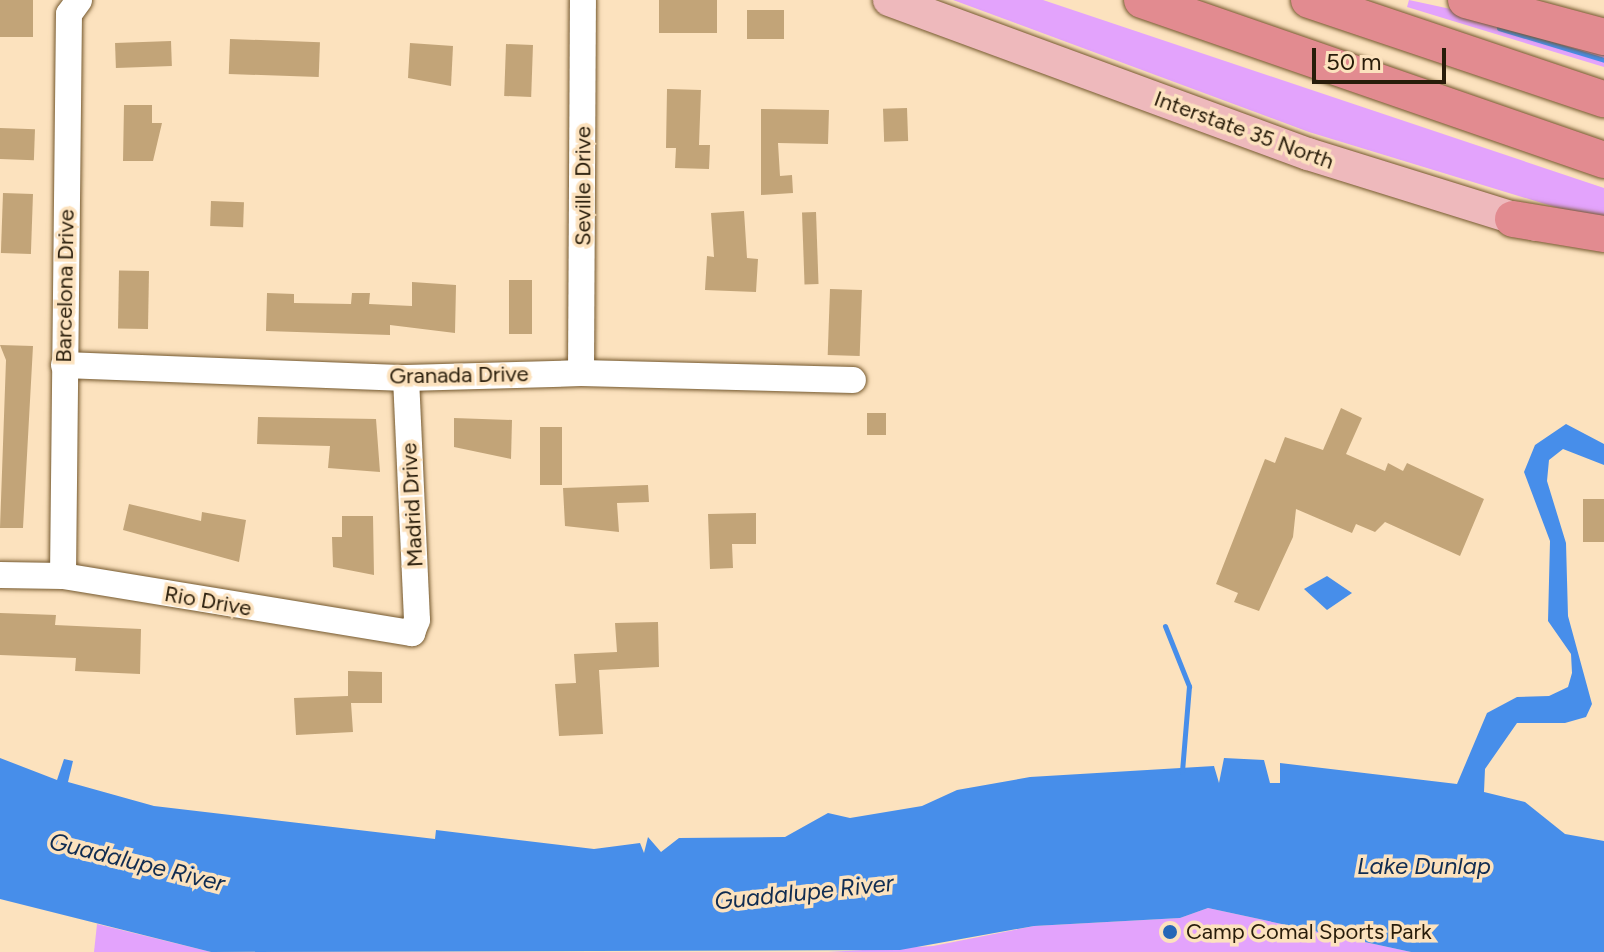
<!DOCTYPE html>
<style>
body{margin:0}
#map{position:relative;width:1604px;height:952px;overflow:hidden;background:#fce2be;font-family:Figtree,sans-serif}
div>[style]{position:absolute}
.green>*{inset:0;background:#e3a3fc}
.water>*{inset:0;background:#478eea}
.stream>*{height:5px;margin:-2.5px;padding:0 2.5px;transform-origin:2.5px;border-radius:2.5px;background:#478eea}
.building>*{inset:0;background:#c2a478;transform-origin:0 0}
.roads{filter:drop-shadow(0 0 2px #74582e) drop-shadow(0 0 2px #74582e)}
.minor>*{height:26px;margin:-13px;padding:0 13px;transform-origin:13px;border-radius:13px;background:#fff}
.major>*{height:32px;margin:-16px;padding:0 16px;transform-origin:16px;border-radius:16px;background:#eeb9bc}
.highway>*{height:36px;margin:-18px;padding:0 18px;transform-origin:18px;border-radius:18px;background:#e28b90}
.dots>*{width:22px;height:22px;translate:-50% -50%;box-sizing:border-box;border:4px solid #fce2be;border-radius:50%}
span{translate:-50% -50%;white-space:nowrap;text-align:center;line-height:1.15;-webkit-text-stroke:7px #fce2be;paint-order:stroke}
.street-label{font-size:22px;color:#281c0a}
.poi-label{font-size:22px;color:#281c0a}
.left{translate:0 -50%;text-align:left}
.water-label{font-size:24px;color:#102c51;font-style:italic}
.scale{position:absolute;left:1312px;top:48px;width:134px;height:36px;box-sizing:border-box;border:4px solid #281c0a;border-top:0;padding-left:10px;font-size:24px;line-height:28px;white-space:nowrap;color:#281c0a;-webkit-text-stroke:6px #fce2be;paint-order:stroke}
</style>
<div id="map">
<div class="green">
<i style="clip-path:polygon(953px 0,1043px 0,1604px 188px,1604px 222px,1309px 132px)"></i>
<i style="clip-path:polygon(1409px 0,1604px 42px,1604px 67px,1407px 7px)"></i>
<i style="clip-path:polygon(1208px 908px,1411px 952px,828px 952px,933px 946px,1034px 926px,1180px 918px)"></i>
<i style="clip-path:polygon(97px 924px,211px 952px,94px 952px)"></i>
</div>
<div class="water">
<i style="clip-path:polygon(1566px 424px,1604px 444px,1604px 465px,1563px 449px,1549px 460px,1547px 481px,1566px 543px,1568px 616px,1592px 704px,1586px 717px,1565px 723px,1517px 723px,1485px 769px,1484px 792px,1525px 802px,1565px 834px,1604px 841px,1604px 952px,1411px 952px,1208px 908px,1180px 918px,1034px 926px,900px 950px,211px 952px,0 899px,0 758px,57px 780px,64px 759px,73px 761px,68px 782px,154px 806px,435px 839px,436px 830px,594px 849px,640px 843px,644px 853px,648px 837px,661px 852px,679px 838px,785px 837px,828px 813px,850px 818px,922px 806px,957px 790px,1030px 777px,1214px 766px,1219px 783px,1224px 758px,1264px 760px,1270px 783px,1280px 783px,1280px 763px,1457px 784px,1487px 713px,1517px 697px,1549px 696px,1568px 687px,1572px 673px,1571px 654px,1548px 621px,1550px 541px,1524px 472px,1535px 445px)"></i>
<i style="clip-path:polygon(1327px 576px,1352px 593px,1327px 610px,1304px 589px)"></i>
</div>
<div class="stream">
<i style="left:1499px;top:28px;width:110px;rotate:16.9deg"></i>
<i style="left:1165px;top:626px;width:65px;rotate:68.2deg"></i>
<i style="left:1189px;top:686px;width:86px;rotate:94.7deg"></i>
</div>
<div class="building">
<i style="left:0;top:0;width:33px;height:37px"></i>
<i style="left:659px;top:0;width:58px;height:33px"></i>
<i style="left:747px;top:10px;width:37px;height:29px"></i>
<i style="left:230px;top:39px;width:90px;height:35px;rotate:2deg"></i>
<i style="left:171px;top:41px;width:25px;height:56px;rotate:88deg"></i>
<i style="clip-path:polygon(410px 43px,453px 46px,451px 86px,408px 78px)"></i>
<i style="left:506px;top:44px;width:27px;height:52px;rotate:2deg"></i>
<i style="clip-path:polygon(667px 89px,701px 90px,699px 145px,710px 145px,709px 169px,675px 168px,676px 148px,666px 148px)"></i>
<i style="clip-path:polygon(124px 105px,152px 105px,152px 123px,162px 123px,153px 161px,123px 161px)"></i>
<i style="left:907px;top:108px;width:33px;height:24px;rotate:88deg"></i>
<i style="clip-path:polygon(761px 109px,829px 110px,828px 144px,778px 143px,780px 176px,792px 175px,793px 193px,761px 195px)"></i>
<i style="left:0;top:128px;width:35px;height:31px;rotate:2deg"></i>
<i style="left:3px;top:193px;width:30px;height:60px;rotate:2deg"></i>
<i style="left:211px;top:201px;width:33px;height:25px;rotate:2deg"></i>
<i style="clip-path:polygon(744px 211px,747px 258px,758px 259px,756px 292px,705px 290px,707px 256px,714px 257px,711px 213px)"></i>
<i style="left:816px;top:212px;width:72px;height:14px;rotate:88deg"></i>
<i style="left:149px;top:271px;width:58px;height:30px;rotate:91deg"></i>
<i style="left:509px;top:280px;width:23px;height:54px"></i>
<i style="clip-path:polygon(412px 282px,456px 285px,455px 333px,390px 325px,390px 335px,266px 331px,267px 293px,294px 294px,294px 303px,351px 304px,352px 293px,370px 293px,369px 304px,412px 306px)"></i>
<i style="left:830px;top:289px;width:32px;height:66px;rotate:2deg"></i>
<i style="clip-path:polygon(0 345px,33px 346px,23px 528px,0 528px,6px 360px)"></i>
<i style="clip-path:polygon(1341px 408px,1362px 418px,1346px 454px,1385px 471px,1388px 463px,1403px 471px,1407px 463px,1484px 499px,1460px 556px,1385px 522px,1375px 532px,1356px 524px,1352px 533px,1296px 509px,1293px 537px,1259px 611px,1234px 602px,1238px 593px,1216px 584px,1265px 459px,1275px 463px,1285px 437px,1323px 450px)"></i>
<i style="left:867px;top:413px;width:19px;height:22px"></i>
<i style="clip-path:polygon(258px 417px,376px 419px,380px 472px,328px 468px,330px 446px,257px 444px)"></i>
<i style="clip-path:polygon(454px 418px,512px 420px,511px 459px,454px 447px)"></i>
<i style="left:540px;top:427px;width:22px;height:58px"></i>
<i style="clip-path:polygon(648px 485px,649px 502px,617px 503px,619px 532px,565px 526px,563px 488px)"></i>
<i style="left:1583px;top:499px;width:21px;height:43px"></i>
<i style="clip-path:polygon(129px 504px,201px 521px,202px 512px,246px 520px,239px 562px,123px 530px)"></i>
<i style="clip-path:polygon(756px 513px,756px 544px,732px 544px,733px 568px,710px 569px,708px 514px)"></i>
<i style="clip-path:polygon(342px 516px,373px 516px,374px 575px,333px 567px,332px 537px,342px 537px)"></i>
<i style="clip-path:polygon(0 613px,56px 615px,55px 625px,141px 629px,140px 674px,75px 671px,76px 658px,0 655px)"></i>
<i style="clip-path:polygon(658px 622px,659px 667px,599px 670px,603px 734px,559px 736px,555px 684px,576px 683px,574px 654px,617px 652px,615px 623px)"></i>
<i style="clip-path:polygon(348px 671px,382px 672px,382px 703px,351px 703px,353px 732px,296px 735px,294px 698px,348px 696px)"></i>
</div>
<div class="roads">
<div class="minor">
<i style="left:64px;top:365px;width:342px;rotate:2.2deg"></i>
<i style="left:406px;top:378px;width:175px;rotate:-1.6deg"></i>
<i style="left:581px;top:373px;width:272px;rotate:1.5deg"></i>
<i style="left:581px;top:373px;width:373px;rotate:-89.7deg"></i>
<i style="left:0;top:575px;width:63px;rotate:0.9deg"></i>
<i style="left:63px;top:576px;width:354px;rotate:9.3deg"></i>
<i style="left:412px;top:633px;width:14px;rotate:-69deg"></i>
<i style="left:417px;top:620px;width:242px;rotate:-92.6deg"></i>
<i style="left:63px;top:576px;width:562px;rotate:-89.39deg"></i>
<i style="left:69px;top:14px;width:17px;rotate:-54deg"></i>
</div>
<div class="major">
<i style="left:889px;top:0;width:446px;rotate:20.2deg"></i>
<i style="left:1308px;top:154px;width:239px;rotate:17.3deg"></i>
</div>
<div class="highway">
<i style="left:1142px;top:0;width:489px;rotate:19.1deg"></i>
<i style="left:1309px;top:0;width:311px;rotate:18.6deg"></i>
<i style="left:1466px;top:0;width:143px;rotate:15deg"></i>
<i style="left:1513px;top:219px;width:92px;rotate:9.4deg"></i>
</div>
</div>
<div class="dots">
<i style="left:1170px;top:932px;background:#2566b7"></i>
</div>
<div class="street-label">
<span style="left:1244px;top:130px;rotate:20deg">Interstate 35 North</span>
<span style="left:583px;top:186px;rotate:-90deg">Seville Drive</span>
<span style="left:65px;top:286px;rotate:-89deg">Barcelona Drive</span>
<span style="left:459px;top:375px;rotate:-1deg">Granada Drive</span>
<span style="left:412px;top:505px;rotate:-93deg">Madrid Drive</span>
<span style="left:208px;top:601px;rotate:10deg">Rio Drive</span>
</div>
<div class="poi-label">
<span class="left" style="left:1186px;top:932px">Camp Comal Sports Park</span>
</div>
<div class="water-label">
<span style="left:137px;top:862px;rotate:14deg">Guadalupe River</span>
<span style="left:1424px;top:866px">Lake Dunlap</span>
<span style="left:804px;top:892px;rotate:-6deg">Guadalupe River</span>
</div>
<div class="scale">50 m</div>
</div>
